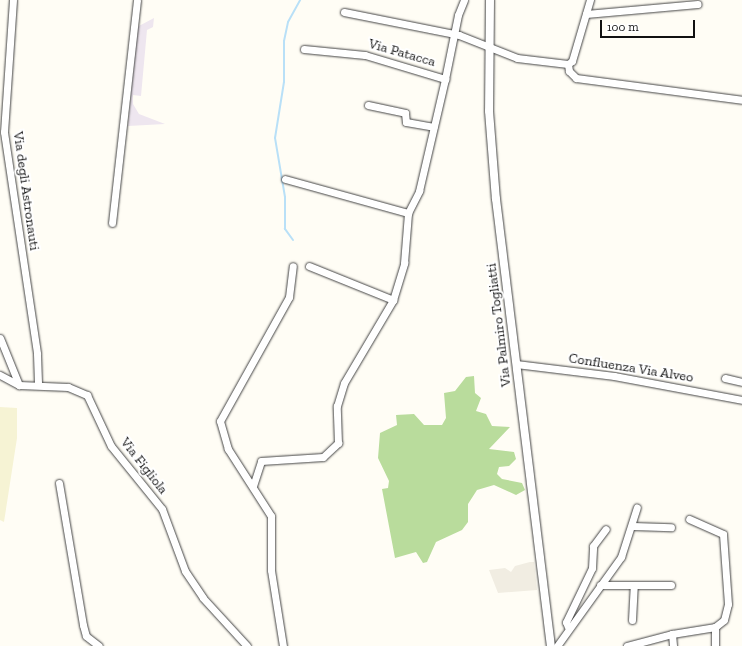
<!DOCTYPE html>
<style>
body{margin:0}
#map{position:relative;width:742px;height:646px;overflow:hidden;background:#fffdf5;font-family:"Zilla Slab",serif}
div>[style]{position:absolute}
.industrial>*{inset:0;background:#eee6ef}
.farmland>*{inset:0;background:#f6f3d4}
.forest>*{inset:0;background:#b9dc9c}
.plaza>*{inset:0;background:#f1ede2}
.stream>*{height:2px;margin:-1px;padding:0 1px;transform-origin:1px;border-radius:1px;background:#b9e0f7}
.roads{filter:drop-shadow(0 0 1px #444) drop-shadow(0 0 1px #444)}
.minor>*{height:7px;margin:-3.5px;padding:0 3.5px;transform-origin:3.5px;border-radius:3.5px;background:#fff}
.tertiary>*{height:8px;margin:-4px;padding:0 4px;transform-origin:4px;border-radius:4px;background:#fff}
span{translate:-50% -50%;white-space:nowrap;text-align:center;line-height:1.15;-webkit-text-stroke:4px #fff;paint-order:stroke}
.street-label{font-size:14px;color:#111}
.scale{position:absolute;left:600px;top:20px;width:95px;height:18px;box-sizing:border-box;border:2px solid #111;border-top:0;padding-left:5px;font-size:12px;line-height:14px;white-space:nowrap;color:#111;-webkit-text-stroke:3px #fff;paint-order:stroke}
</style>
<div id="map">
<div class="industrial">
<i style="clip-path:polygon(154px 18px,153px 27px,147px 30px,141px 96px,133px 95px,133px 104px,139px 114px,165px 124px,128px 126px,137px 27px)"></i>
</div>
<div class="farmland">
<i style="clip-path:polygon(0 407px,17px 408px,17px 438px,4px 522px,0 520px)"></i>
</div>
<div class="forest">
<i style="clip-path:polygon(474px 376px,475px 393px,481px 398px,476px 411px,486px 414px,492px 426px,510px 427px,489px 449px,514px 452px,516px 459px,509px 466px,499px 467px,497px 474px,502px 479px,522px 483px,525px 490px,516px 495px,494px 485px,477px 490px,468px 504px,468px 522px,462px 530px,436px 542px,427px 562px,423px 563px,416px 552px,395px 558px,382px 489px,388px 488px,389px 481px,378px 458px,380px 433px,397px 425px,396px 415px,414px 414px,424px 425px,442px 425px,446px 418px,444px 393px,455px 391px,466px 377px)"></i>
</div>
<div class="plaza">
<i style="clip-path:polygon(530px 562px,534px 562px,537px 590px,498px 593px,489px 570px,505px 568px,511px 572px,515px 566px)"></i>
</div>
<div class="stream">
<i style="left:293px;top:240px;width:14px;rotate:-126deg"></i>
<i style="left:285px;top:229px;width:32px;rotate:-90deg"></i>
<i style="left:285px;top:197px;width:60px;rotate:-99.6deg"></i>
<i style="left:275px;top:138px;width:57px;rotate:-80.9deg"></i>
<i style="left:284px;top:82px;width:41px;rotate:-90deg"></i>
<i style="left:284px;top:41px;width:19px;rotate:-78deg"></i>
<i style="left:288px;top:22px;width:25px;rotate:-61deg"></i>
</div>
<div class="roads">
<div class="minor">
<i style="left:13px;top:0;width:132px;rotate:93.9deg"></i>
<i style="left:4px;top:132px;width:224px;rotate:81.5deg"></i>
<i style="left:37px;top:354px;width:31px;rotate:88deg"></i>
<i style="left:344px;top:12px;width:117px;rotate:11.3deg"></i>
<i style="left:459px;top:35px;width:62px;rotate:21.6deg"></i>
<i style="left:517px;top:58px;width:51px;rotate:6.7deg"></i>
<i style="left:568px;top:64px;width:5px;rotate:-37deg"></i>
<i style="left:572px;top:61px;width:64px;rotate:-73.6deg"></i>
<i style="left:586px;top:14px;width:112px;rotate:-5.1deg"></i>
<i style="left:304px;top:49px;width:61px;rotate:5.6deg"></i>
<i style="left:365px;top:55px;width:84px;rotate:16.7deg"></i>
<i style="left:445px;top:79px;width:65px;rotate:-78.5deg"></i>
<i style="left:458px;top:15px;width:16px;rotate:-68deg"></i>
<i style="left:568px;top:64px;width:7px;rotate:82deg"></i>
<i style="left:569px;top:71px;width:10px;rotate:45deg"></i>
<i style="left:576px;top:78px;width:167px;rotate:7.5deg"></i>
<i style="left:368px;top:105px;width:38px;rotate:12deg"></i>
<i style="left:405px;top:113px;width:9px;rotate:84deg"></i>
<i style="left:406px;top:122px;width:28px;rotate:10deg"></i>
<i style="left:285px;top:179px;width:128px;rotate:15.5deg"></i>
<i style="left:112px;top:223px;width:224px;rotate:-83.6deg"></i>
<i style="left:309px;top:266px;width:91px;rotate:22deg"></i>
<i style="left:0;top:338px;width:51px;rotate:68deg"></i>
<i style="left:516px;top:364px;width:99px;rotate:7deg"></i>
<i style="left:614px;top:376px;width:130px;rotate:10.6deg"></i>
<i style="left:0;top:375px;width:21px;rotate:28deg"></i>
<i style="left:19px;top:385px;width:49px;rotate:2.3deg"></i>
<i style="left:68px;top:387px;width:21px;rotate:23deg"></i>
<i style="left:87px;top:395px;width:56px;rotate:64.8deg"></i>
<i style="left:111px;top:446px;width:81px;rotate:51deg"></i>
<i style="left:162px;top:509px;width:66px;rotate:69.6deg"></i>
<i style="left:185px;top:571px;width:32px;rotate:56deg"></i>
<i style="left:203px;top:598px;width:65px;rotate:47.5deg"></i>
<i style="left:725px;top:378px;width:17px;rotate:13deg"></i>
<i style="left:59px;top:483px;width:144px;rotate:80.4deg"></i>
<i style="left:83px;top:625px;width:11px;rotate:75deg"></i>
<i style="left:86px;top:636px;width:16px;rotate:38deg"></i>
<i style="left:253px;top:486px;width:26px;rotate:-72deg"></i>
<i style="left:261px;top:461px;width:62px;rotate:-3.7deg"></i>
<i style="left:323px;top:457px;width:21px;rotate:-43deg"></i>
<i style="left:338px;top:443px;width:37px;rotate:-92deg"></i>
<i style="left:337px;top:406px;width:24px;rotate:-73deg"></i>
<i style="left:344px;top:383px;width:96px;rotate:-59.4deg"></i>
<i style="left:393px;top:300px;width:39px;rotate:-73deg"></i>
<i style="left:404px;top:263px;width:50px;rotate:-85.4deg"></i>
<i style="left:408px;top:213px;width:25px;rotate:-63deg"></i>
<i style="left:419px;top:191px;width:115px;rotate:-76.9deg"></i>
<i style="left:633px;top:526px;width:38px;rotate:2deg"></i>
<i style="left:600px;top:585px;width:71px"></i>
<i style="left:632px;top:620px;width:35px;rotate:-87deg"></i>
<i style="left:568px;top:627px;width:5px;rotate:-112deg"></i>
<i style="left:566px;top:622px;width:60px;rotate:-64.3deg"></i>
<i style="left:592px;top:568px;width:22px;rotate:-87deg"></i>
<i style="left:593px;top:546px;width:21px;rotate:-53deg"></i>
<i style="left:672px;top:634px;width:44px;rotate:-9.2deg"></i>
<i style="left:715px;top:627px;width:11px;rotate:-38deg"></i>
<i style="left:724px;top:620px;width:16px;rotate:-76deg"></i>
<i style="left:728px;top:604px;width:70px;rotate:-94.1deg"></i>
<i style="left:723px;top:534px;width:37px;rotate:-156deg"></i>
<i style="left:283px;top:646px;width:77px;rotate:-99deg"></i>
<i style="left:271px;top:570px;width:54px;rotate:-90deg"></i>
<i style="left:271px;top:516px;width:80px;rotate:-122.7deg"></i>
<i style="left:228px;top:449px;width:29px;rotate:-106deg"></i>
<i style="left:220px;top:421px;width:142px;rotate:-60.9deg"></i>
<i style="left:289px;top:297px;width:31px;rotate:-83deg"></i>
<i style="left:557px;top:646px;width:110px;rotate:-54.3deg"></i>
<i style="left:621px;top:557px;width:52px;rotate:-72.3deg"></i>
<i style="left:627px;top:646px;width:47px;rotate:-14.9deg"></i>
<i style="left:672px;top:634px;width:12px;rotate:85deg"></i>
<i style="left:715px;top:646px;width:19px;rotate:-90deg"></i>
</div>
<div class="tertiary">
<i style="left:490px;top:0;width:111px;rotate:90.5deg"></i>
<i style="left:489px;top:111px;width:88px;rotate:85.5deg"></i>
<i style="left:496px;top:199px;width:450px;rotate:83deg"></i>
</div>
</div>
<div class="street-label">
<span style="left:402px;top:53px;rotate:16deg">Via Patacca</span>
<span style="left:26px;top:191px;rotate:82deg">Via degli Astronauti</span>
<span style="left:499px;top:325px;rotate:-97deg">Via Palmiro Togliatti</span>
<span style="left:631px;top:368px;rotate:9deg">Confluenza Via Alveo</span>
<span style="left:144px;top:466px;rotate:52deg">Via Figliola</span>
</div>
<div class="scale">100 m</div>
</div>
